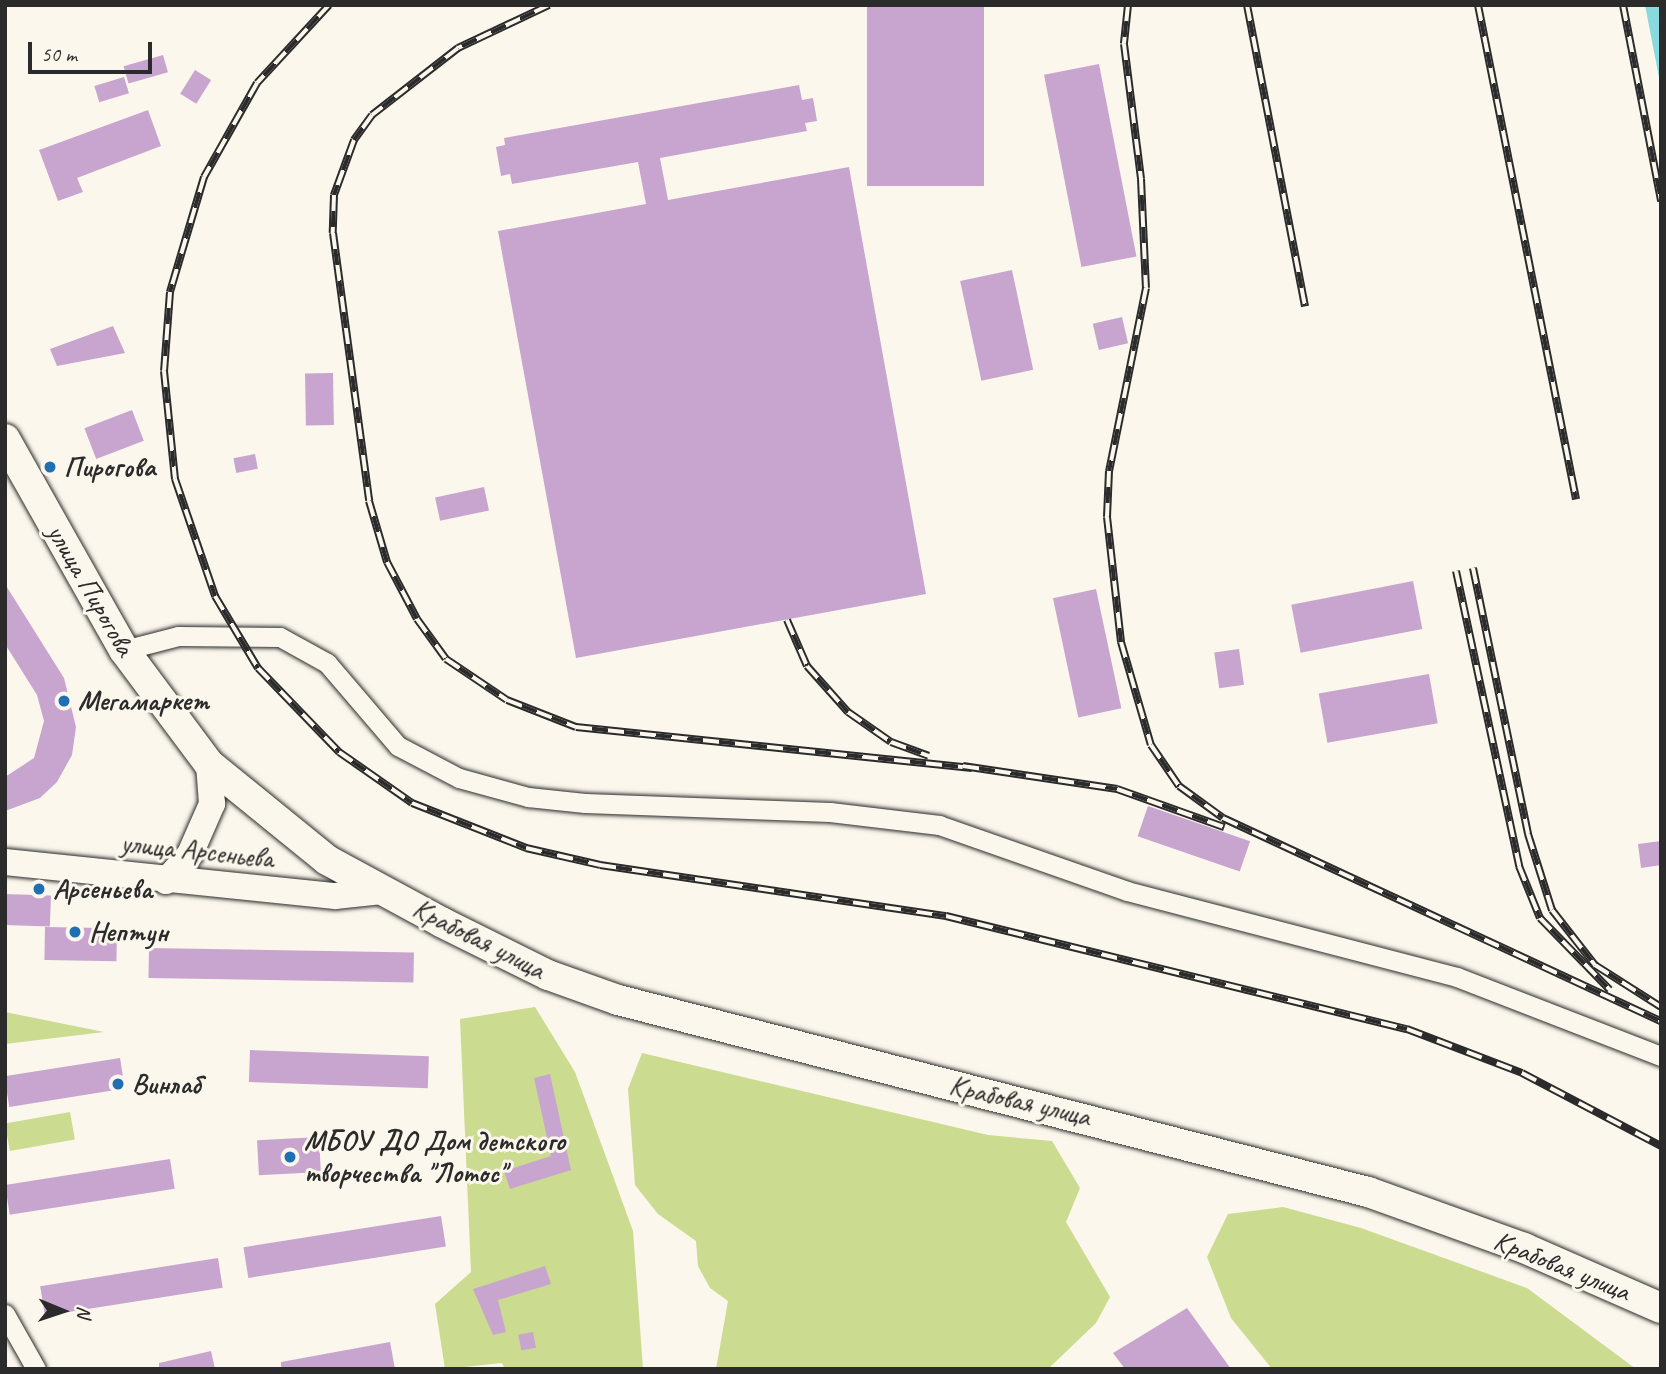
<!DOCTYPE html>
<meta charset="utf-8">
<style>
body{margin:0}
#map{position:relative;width:1666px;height:1374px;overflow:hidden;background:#fbf7ec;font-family:Caveat,sans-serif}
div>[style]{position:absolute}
.green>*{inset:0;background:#cbdb8f;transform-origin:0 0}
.water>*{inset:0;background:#89dadf}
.building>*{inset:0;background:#c8a5cf;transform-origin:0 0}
.roads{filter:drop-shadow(0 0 2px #2b2b2b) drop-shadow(0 0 2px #2b2b2b)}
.street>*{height:19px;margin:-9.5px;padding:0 9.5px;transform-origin:9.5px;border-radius:9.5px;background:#fbf7ec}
.secondary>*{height:26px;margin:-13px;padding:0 13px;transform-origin:13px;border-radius:13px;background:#fbf7ec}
.primary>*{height:30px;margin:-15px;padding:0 15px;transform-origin:15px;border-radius:15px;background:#fbf7ec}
.rail>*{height:8px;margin-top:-4px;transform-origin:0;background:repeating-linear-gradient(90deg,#fbf7ec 0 16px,#2b2b2b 0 32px);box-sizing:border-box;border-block:2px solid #2b2b2b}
.dots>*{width:19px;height:19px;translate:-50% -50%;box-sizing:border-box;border:4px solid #fbf7ec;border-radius:50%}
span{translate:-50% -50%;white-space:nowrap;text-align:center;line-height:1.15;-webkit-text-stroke:6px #fbf7ec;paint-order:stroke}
.poi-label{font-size:28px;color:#2b2b2b;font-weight:700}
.left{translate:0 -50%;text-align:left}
.street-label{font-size:28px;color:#2b2b2b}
.frame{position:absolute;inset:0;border:7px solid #2b2b2b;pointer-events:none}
.north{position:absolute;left:28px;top:1276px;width:70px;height:70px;-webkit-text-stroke:5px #fbf7ec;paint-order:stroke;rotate:92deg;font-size:19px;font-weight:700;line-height:28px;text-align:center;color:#2b2b2b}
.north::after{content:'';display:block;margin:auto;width:24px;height:32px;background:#2b2b2b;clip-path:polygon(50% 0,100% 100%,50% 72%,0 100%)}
.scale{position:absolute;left:28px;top:42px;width:124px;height:32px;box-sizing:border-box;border:4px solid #2b2b2b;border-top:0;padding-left:9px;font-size:21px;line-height:24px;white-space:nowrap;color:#2b2b2b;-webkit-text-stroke:5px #fbf7ec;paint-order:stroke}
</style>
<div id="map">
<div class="green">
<i style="clip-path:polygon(535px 1007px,575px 1072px,633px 1231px,643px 1369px,505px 1369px,502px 1363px,445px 1369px,435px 1304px,471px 1272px,460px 1019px)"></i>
<i style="clip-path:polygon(5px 1012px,104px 1032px,5px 1044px)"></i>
<i style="clip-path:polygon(642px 1053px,988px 1135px,1052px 1141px,1080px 1188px,1066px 1222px,1110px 1297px,1096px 1323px,1048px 1369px,716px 1369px,728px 1301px,710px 1288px,698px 1266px,696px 1241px,658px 1214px,635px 1185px,628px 1089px)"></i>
<i style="left:70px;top:1112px;width:28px;height:66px;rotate:80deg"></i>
<i style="clip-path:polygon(1283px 1207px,1361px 1228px,1527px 1288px,1636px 1369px,1272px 1369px,1231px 1318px,1207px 1257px,1228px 1214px)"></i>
</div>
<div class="water">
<i style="clip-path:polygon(1645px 5px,1661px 5px,1661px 88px)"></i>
</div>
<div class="building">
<i style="left:867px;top:5px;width:117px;height:181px"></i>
<i style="left:163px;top:55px;width:18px;height:41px;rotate:74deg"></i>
<i style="left:1099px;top:64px;width:196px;height:56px;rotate:79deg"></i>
<i style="left:195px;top:70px;width:19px;height:28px;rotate:32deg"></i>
<i style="left:124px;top:77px;width:17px;height:31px;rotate:73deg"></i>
<i style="clip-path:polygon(799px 85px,802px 100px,813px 98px,817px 121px,805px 123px,807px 131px,660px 158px,668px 200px,849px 167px,926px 594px,576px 658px,498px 231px,646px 204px,638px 162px,512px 184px,510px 174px,501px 176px,496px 147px,505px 145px,504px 138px)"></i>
<i style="clip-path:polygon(148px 110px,161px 146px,77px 178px,83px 192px,58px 201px,39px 150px)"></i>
<i style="left:1012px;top:270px;width:102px;height:53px;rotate:78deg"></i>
<i style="left:1122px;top:317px;width:27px;height:30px;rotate:77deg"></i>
<i style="clip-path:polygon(113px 326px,125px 353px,57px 366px,50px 349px)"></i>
<i style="left:333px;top:373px;width:52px;height:28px;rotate:89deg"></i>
<i style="left:132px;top:410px;width:33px;height:51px;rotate:69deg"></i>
<i style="left:255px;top:454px;width:15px;height:22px;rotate:79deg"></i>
<i style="left:484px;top:487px;width:24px;height:50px;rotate:78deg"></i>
<i style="left:1413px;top:581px;width:49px;height:124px;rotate:79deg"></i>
<i style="clip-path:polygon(5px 584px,64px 678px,76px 727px,72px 755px,57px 782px,40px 798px,5px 811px,5px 777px,34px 758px,44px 721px,37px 695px,5px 644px)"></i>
<i style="left:1096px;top:589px;width:122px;height:44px;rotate:78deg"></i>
<i style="left:1239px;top:649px;width:36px;height:25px;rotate:82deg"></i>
<i style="left:1429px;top:674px;width:50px;height:112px;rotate:80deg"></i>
<i style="left:1148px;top:806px;width:108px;height:32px;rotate:19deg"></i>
<i style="clip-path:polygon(1661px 841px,1661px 865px,1641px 868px,1638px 844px)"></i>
<i style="left:5px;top:894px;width:46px;height:31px;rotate:2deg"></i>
<i style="left:45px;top:927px;width:72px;height:33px;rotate:1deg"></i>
<i style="left:149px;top:948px;width:265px;height:30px;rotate:1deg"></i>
<i style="left:250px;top:1050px;width:179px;height:32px;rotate:2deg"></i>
<i style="left:120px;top:1058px;width:31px;height:117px;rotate:81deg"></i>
<i style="clip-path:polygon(550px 1074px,571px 1170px,510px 1189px,504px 1171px,551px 1156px,534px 1078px)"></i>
<i style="left:319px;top:1137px;width:35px;height:62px;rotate:87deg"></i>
<i style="left:170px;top:1159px;width:30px;height:167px;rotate:81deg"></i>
<i style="left:441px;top:1216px;width:31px;height:200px;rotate:81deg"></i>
<i style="left:218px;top:1258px;width:30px;height:180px;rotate:81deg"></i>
<i style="clip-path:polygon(545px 1266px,551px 1284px,498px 1300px,506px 1332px,493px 1335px,473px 1289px)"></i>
<i style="clip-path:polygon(1187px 1308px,1231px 1369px,1125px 1369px,1113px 1353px)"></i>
<i style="left:533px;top:1332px;width:16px;height:15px;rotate:79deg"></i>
<i style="clip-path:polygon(390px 1342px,395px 1369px,281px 1369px,281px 1362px)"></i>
<i style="clip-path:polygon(211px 1351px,215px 1369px,159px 1369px,159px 1363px)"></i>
</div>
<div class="roads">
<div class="street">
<i style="left:124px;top:650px;width:56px;rotate:-14.5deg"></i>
<i style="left:178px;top:636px;width:102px;rotate:0.6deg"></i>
<i style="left:280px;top:637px;width:54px;rotate:29deg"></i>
<i style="left:327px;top:663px;width:109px;rotate:49.5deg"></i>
<i style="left:398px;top:746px;width:69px;rotate:27.7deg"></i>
<i style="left:459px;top:778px;width:72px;rotate:15.4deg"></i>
<i style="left:528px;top:797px;width:57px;rotate:6deg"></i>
<i style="left:585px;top:803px;width:245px;rotate:2.1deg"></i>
<i style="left:830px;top:812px;width:110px;rotate:6.8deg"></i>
<i style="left:939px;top:825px;width:199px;rotate:19.3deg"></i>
<i style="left:1127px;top:891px;width:341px;rotate:14.6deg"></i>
<i style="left:1457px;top:977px;width:219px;rotate:21.2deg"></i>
<i style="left:5px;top:1314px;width:63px;rotate:60.6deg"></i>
</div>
<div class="secondary">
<i style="left:5px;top:862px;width:332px;rotate:5.9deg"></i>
<i style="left:335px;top:896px;width:47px;rotate:-6.1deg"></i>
<i style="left:166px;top:881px;width:36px;rotate:-48deg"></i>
<i style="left:190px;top:854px;width:55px;rotate:-66.3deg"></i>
<i style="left:212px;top:804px;width:40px;rotate:-94.3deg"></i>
</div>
<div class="primary">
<i style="left:5px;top:439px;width:242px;rotate:60.6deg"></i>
<i style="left:124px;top:650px;width:142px;rotate:53.3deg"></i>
<i style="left:209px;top:764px;width:152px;rotate:39.1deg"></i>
<i style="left:327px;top:860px;width:130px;rotate:28.5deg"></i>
<i style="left:441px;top:922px;width:119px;rotate:26.4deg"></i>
<i style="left:548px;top:975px;width:74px;rotate:19.7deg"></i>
<i style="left:618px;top:1000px;width:774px;rotate:14.36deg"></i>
<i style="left:1368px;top:1192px;width:166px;rotate:19.7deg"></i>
<i style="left:1524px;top:1248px;width:150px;rotate:23.7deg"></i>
</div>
</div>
<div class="rail">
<i style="left:329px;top:5px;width:106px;rotate:132.7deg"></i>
<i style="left:257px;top:83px;width:108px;rotate:119.4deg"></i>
<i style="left:204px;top:177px;width:120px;rotate:106.5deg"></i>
<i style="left:170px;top:292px;width:79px;rotate:94.3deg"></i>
<i style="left:164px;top:371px;width:109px;rotate:84.2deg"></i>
<i style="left:175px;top:479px;width:124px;rotate:71.1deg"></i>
<i style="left:215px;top:596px;width:84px;rotate:59.2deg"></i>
<i style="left:258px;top:668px;width:117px;rotate:46deg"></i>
<i style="left:339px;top:752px;width:89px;rotate:34.9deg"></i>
<i style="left:412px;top:803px;width:123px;rotate:21.5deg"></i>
<i style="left:526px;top:848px;width:76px;rotate:12.9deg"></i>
<i style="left:600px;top:865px;width:350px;rotate:8.4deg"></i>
<i style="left:946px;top:916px;width:475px;rotate:13.8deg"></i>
<i style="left:1407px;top:1029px;width:123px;rotate:20.9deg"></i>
<i style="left:1522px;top:1073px;width:157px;rotate:27.7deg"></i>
<i style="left:549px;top:5px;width:101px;rotate:154.7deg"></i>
<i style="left:458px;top:48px;width:109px;rotate:142.1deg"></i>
<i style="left:372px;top:115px;width:31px;rotate:126deg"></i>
<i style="left:354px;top:140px;width:59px;rotate:110deg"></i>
<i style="left:334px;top:195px;width:38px;rotate:92deg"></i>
<i style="left:333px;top:233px;width:270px;rotate:82.3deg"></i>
<i style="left:369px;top:501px;width:64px;rotate:73.6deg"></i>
<i style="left:387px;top:562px;width:64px;rotate:62.2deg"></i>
<i style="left:417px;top:619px;width:49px;rotate:54.1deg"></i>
<i style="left:446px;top:659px;width:73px;rotate:33.9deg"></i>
<i style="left:507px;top:700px;width:74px;rotate:21.4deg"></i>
<i style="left:576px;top:727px;width:398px;rotate:5.9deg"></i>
<i style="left:1128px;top:5px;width:39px;rotate:96deg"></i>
<i style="left:1124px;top:44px;width:136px;rotate:82.8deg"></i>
<i style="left:1141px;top:179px;width:109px;rotate:87.4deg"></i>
<i style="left:1146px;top:288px;width:187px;rotate:101.4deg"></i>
<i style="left:1109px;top:471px;width:46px;rotate:92.5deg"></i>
<i style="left:1107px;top:517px;width:126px;rotate:83.6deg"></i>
<i style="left:1121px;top:642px;width:107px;rotate:73.8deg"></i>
<i style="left:1151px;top:745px;width:50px;rotate:55.7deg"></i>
<i style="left:1179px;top:786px;width:54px;rotate:36deg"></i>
<i style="left:1223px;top:818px;width:483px;rotate:24.9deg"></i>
<i style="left:1247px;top:5px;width:307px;rotate:79.1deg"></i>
<i style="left:1478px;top:5px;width:504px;rotate:78.78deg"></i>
<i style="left:1623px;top:5px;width:200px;rotate:79deg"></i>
<i style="left:1473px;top:568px;width:272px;rotate:78.3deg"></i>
<i style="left:1528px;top:834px;width:80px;rotate:72.5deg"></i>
<i style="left:1552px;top:910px;width:70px;rotate:52deg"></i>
<i style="left:1595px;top:965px;width:78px;rotate:32.5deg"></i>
<i style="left:1456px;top:571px;width:302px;rotate:77.9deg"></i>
<i style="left:1519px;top:866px;width:56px;rotate:68deg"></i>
<i style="left:1540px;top:918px;width:100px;rotate:45.8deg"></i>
<i style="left:787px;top:620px;width:50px;rotate:66.5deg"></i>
<i style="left:807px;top:666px;width:62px;rotate:48.3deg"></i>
<i style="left:848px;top:712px;width:52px;rotate:34.9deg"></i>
<i style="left:891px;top:742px;width:40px;rotate:20.2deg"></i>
<i style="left:963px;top:766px;width:156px;rotate:8.5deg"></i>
<i style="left:1117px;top:789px;width:114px;rotate:19.6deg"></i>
</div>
<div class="dots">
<i style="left:50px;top:467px;background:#1f6fb2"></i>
<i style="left:64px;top:701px;background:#1f6fb2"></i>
<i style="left:39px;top:889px;background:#1f6fb2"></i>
<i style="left:75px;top:932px;background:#1f6fb2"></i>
<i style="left:118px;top:1084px;background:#1f6fb2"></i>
<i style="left:290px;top:1157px;background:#1f6fb2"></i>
</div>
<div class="poi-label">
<span class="left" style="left:64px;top:467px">Пирогова</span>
<span class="left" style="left:78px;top:701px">Мегамаркет</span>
<span class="left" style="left:53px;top:889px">Арсеньева</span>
<span class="left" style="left:89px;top:932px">Нептун</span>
<span class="left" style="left:132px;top:1084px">Винлаб</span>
<span class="left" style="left:304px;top:1157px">МБОУ ДО Дом детского<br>творчества "Лотос"</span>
</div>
<div class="street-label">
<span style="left:91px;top:590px;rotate:60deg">улица Пирогова</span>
<span style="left:197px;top:851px;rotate:6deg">улица Арсеньева</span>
<span style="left:479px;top:939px;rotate:27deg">Крабовая улица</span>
<span style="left:1020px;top:1101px;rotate:13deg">Крабовая улица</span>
<span style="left:1562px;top:1266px;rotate:22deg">Крабовая улица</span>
</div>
<div class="frame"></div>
<div class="north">N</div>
<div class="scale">50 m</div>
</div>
